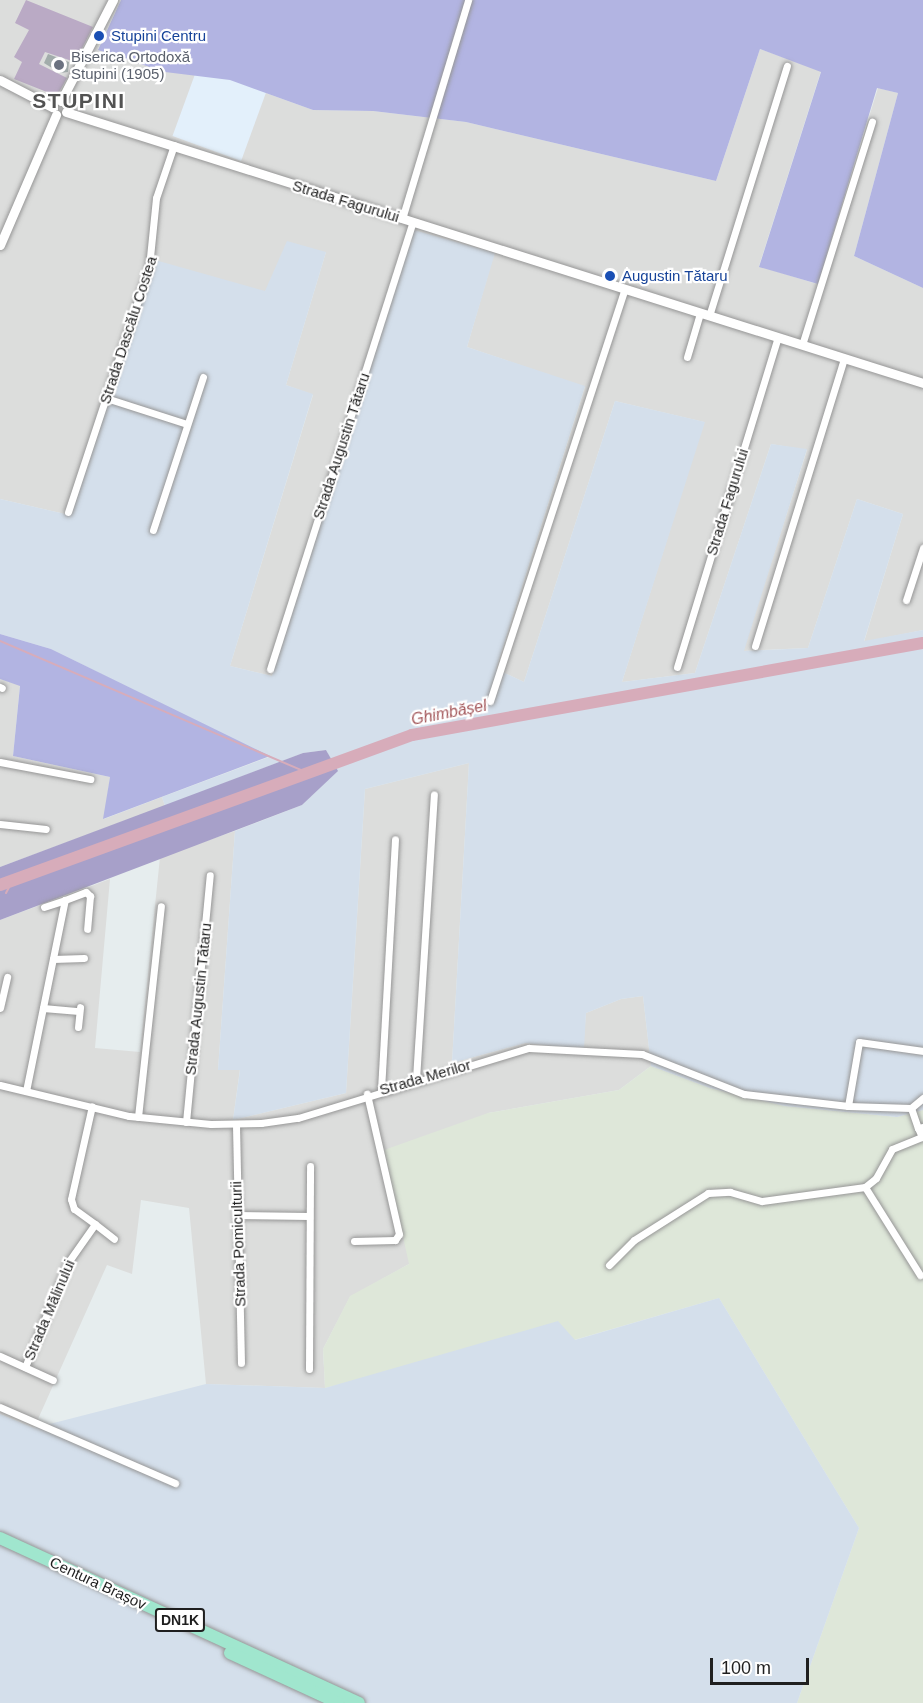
<!DOCTYPE html>
<meta charset="utf-8">
<style>
body{margin:0}
#map{position:relative;width:923px;height:1703px;overflow:hidden;background:#e6edee;font-family:Arial,sans-serif}
div>[style]{position:absolute}
.residential>*{inset:0;background:#dcdddc}
.industrial>*{inset:0;background:#dee7d9}
.education>*{inset:0;background:#e3f0fb;transform-origin:0 0}
.farmland>*{inset:0;background:#d4dfeb}
.grass>*{inset:0;background:#b2b4e2}
.forest>*{inset:0;background:#a7a0c9}
.cemetery>*{inset:0;background:#baaac5}
.stream>*{height:2px;margin:-1px;padding:0 1px;transform-origin:1px;border-radius:1px;background:#d7acba}
.river>*{height:12px;margin:-6px;padding:0 6px;transform-origin:6px;border-radius:6px;background:#d7acba}
.building>*{inset:0;background:#a2acab}
.roads{filter:drop-shadow(0 0 2px #969696) drop-shadow(0 0 2px #969696)}
.minor>*{height:7px;margin:-3.5px;padding:0 3.5px;transform-origin:3.5px;border-radius:3.5px;background:#fff}
.tertiary>*{height:9px;margin:-4.5px;padding:0 4.5px;transform-origin:4.5px;border-radius:4.5px;background:#fff}
.trunk>*{height:12px;margin:-6px;padding:0 6px;transform-origin:6px;border-radius:6px;background:#a0e6ce}
.dots>*{width:16px;height:16px;translate:-50% -50%;box-sizing:border-box;border:3px solid #fff;border-radius:50%}
span{translate:-50% -50%;white-space:nowrap;text-align:center;line-height:1.15;-webkit-text-stroke:4.5px #fff;paint-order:stroke}
.shield-label span{padding:2px 4px;background:#fff;border:2px solid;border-radius:4px;-webkit-text-stroke-width:0}
.shield-label{font-size:14px;color:#1f1f1f;font-weight:700}
.transit-label{font-size:15px;color:#164399}
.left{translate:0 -50%;text-align:left}
.worship-label{font-size:15px;color:#5b616d}
.street-label{font-size:15px;color:#1f1f1f}
.water-label{font-size:16px;color:#a3575a;font-style:italic}
.district-label{font-size:21px;color:#525252;font-weight:700;letter-spacing:1.5px}
.scale{position:absolute;left:710px;top:1658px;width:99px;height:27px;box-sizing:border-box;border:3px solid #1f1f1f;border-top:0;padding-left:8px;font-size:18px;line-height:21px;white-space:nowrap;color:#1f1f1f;-webkit-text-stroke:4px #fff;paint-order:stroke}
</style>
<div id="map">
<div class="residential">
<i style="clip-path:polygon(0 0,121px 0,98px 49px,230px 80px,313px 110px,373px 111px,466px 122px,716px 181px,760px 49px,821px 71px,759px 266px,817px 284px,878px 88px,898px 93px,854px 256px,923px 288px,923px 630px,864px 642px,903px 514px,857px 499px,808px 648px,743px 651px,807px 450px,771px 444px,695px 673px,622px 682px,704px 422px,615px 401px,524px 682px,496px 669px,585px 387px,467px 347px,494px 254px,415px 231px,272px 676px,230px 666px,313px 395px,286px 385px,326px 252px,265px 291px,129px 322px,65px 514px,0 499px)"></i>
<i style="clip-path:polygon(0 679px,20px 685px,13px 756px,110px 777px,104px 819px,162px 797px,165px 806px,0 867px)"></i>
<i style="clip-path:polygon(469px 763px,452px 1063px,525px 1043px,583px 1049px,586px 1013px,621px 999px,643px 996px,651px 1066px,619px 1090px,488px 1113px,409px 1264px,350px 1297px,323px 1349px,325px 1388px,206px 1384px,189px 1208px,141px 1200px,132px 1274px,107px 1265px,34px 1428px,0 1414px,0 920px,110px 879px,95px 1048px,140px 1052px,160px 857px,235px 831px,218px 1070px,240px 1069px,233px 1120px,346px 1093px,365px 789px)"></i>
</div>
<div class="industrial">
<i style="clip-path:polygon(651px 1066px,710px 1088px,785px 1106px,897px 1117px,923px 1110px,923px 1703px,797px 1703px,859px 1528px,719px 1298px,574px 1340px,397px 1370px,325px 1388px,323px 1349px,350px 1296px,409px 1264px,384px 1150px,488px 1113px,619px 1090px)"></i>
</div>
<div class="education">
<i style="left:206px;top:44px;width:73px;height:98px;rotate:20deg"></i>
</div>
<div class="farmland">
<i style="clip-path:polygon(414px 230px,495px 253px,467px 347px,585px 386px,496px 669px,524px 682px,615px 401px,705px 422px,622px 682px,695px 673px,771px 444px,807px 449px,744px 651px,808px 648px,857px 499px,903px 514px,864px 641px,923px 630px,923px 1110px,897px 1117px,785px 1106px,710px 1088px,651px 1066px,643px 996px,621px 999px,586px 1013px,584px 1049px,525px 1043px,452px 1063px,469px 763px,365px 789px,346px 1093px,233px 1120px,240px 1070px,218px 1070px,235px 831px,302px 805px,337px 771px,326px 750px,303px 753px,165px 806px,162px 797px,269px 757px,51px 649px,0 634px,0 499px,65px 514px,148px 258px,265px 291px,287px 241px,326px 252px,286px 385px,313px 394px,230px 666px,272px 676px)"></i>
<i style="clip-path:polygon(719px 1298px,859px 1528px,797px 1703px,0 1703px,0 1414px,34px 1428px,206px 1384px,325px 1388px,558px 1321px,575px 1340px)"></i>
</div>
<div class="grass">
<i style="clip-path:polygon(121px 0,923px 0,923px 288px,854px 256px,898px 93px,877px 88px,818px 284px,759px 267px,821px 72px,760px 49px,716px 181px,466px 122px,373px 111px,313px 110px,230px 80px,165px 72px,98px 50px)"></i>
<i style="clip-path:polygon(0 634px,51px 649px,270px 756px,103px 819px,110px 777px,13px 756px,20px 686px,0 679px)"></i>
</div>
<div class="forest">
<i style="clip-path:polygon(326px 750px,338px 771px,302px 805px,0 920px,0 867px,303px 753px)"></i>
</div>
<div class="cemetery">
<i style="clip-path:polygon(26px 0,93px 27px,75px 62px,45px 52px,39px 64px,67px 78px,57px 96px,14px 79px,22px 62px,14px 57px,29px 30px,15px 23px)"></i>
</div>
<div class="stream">
<i style="left:0;top:641px;width:333px;rotate:23.2deg"></i>
<i style="left:6px;top:893px;width:15px;rotate:-62deg"></i>
</div>
<div class="river">
<i style="left:0;top:885px;width:438px;rotate:-20deg"></i>
<i style="left:412px;top:735px;width:519px;rotate:-10.21deg"></i>
</div>
<div class="building">
<i style="clip-path:polygon(48px 54px,69px 62px,68px 72px,60px 73px,44px 63px)"></i>
</div>
<div class="roads">
<div class="minor">
<i style="left:402px;top:219px;width:229px;rotate:-73.2deg"></i>
<i style="left:709px;top:316px;width:262px;rotate:-72.7deg"></i>
<i style="left:802px;top:345px;width:234px;rotate:-72.6deg"></i>
<i style="left:687px;top:357px;width:46px;rotate:-73.5deg"></i>
<i style="left:106px;top:398px;width:85px;rotate:17.8deg"></i>
<i style="left:68px;top:512px;width:258px;rotate:-71.7deg"></i>
<i style="left:149px;top:267px;width:69px;rotate:-84.2deg"></i>
<i style="left:156px;top:198px;width:56px;rotate:-71.2deg"></i>
<i style="left:153px;top:530px;width:161px;rotate:-71.9deg"></i>
<i style="left:906px;top:600px;width:55px;rotate:-71.9deg"></i>
<i style="left:755px;top:646px;width:301px;rotate:-72.8deg"></i>
<i style="left:677px;top:667px;width:345px;rotate:-73deg"></i>
<i style="left:270px;top:669px;width:469px;rotate:-72.3deg"></i>
<i style="left:0;top:687px;width:2px;rotate:27deg"></i>
<i style="left:490px;top:701px;width:434px;rotate:-71.9deg"></i>
<i style="left:0;top:762px;width:92px;rotate:10.7deg"></i>
<i style="left:0;top:824px;width:46px;rotate:6.2deg"></i>
<i style="left:44px;top:907px;width:22px;rotate:-18deg"></i>
<i style="left:53px;top:959px;width:31px;rotate:-2deg"></i>
<i style="left:0;top:1008px;width:32px;rotate:-77deg"></i>
<i style="left:43px;top:1008px;width:36px;rotate:5deg"></i>
<i style="left:78px;top:1027px;width:20px;rotate:-84deg"></i>
<i style="left:416px;top:1079px;width:285px;rotate:-86.4deg"></i>
<i style="left:0;top:1085px;width:133px;rotate:13.5deg"></i>
<i style="left:129px;top:1116px;width:82px;rotate:5.6deg"></i>
<i style="left:211px;top:1124px;width:50px;rotate:-1.1deg"></i>
<i style="left:261px;top:1123px;width:37px;rotate:-8deg"></i>
<i style="left:298px;top:1118px;width:241px;rotate:-16.9deg"></i>
<i style="left:529px;top:1048px;width:113px;rotate:3deg"></i>
<i style="left:642px;top:1054px;width:110px;rotate:21.4deg"></i>
<i style="left:744px;top:1094px;width:105px;rotate:6.6deg"></i>
<i style="left:848px;top:1106px;width:65px;rotate:-80.2deg"></i>
<i style="left:859px;top:1042px;width:65px;rotate:8deg"></i>
<i style="left:381px;top:1090px;width:251px;rotate:-86.8deg"></i>
<i style="left:26px;top:1091px;width:195px;rotate:-78.5deg"></i>
<i style="left:65px;top:900px;width:22px;rotate:-21deg"></i>
<i style="left:86px;top:892px;width:6px;rotate:45deg"></i>
<i style="left:90px;top:896px;width:33px;rotate:95deg"></i>
<i style="left:848px;top:1106px;width:63px;rotate:1.8deg"></i>
<i style="left:911px;top:1108px;width:21px;rotate:71deg"></i>
<i style="left:918px;top:1128px;width:5px;rotate:-11deg"></i>
<i style="left:911px;top:1108px;width:16px;rotate:-40deg"></i>
<i style="left:138px;top:1117px;width:212px;rotate:-83.8deg"></i>
<i style="left:186px;top:1122px;width:248px;rotate:-84.5deg"></i>
<i style="left:236px;top:1125px;width:238px;rotate:88.8deg"></i>
<i style="left:865px;top:1187px;width:104px;rotate:58deg"></i>
<i style="left:237px;top:1215px;width:72px;rotate:0.8deg"></i>
<i style="left:95px;top:1224px;width:24px;rotate:38deg"></i>
<i style="left:354px;top:1241px;width:41px;rotate:-1.4deg"></i>
<i style="left:395px;top:1240px;width:7px;rotate:-56deg"></i>
<i style="left:399px;top:1234px;width:144px;rotate:-102.9deg"></i>
<i style="left:609px;top:1265px;width:35px;rotate:-45deg"></i>
<i style="left:634px;top:1240px;width:88px;rotate:-32.4deg"></i>
<i style="left:708px;top:1193px;width:22px;rotate:-3deg"></i>
<i style="left:730px;top:1192px;width:33px;rotate:16deg"></i>
<i style="left:762px;top:1201px;width:104px;rotate:-7.7deg"></i>
<i style="left:865px;top:1187px;width:14px;rotate:-39deg"></i>
<i style="left:876px;top:1178px;width:33px;rotate:-61deg"></i>
<i style="left:892px;top:1149px;width:32px;rotate:-22deg"></i>
<i style="left:922px;top:1137px;width:10px;rotate:-114deg"></i>
<i style="left:0;top:1356px;width:58px;rotate:24.4deg"></i>
<i style="left:25px;top:1367px;width:115px;rotate:-67.5deg"></i>
<i style="left:69px;top:1261px;width:45px;rotate:-54.9deg"></i>
<i style="left:95px;top:1224px;width:26px;rotate:-144deg"></i>
<i style="left:74px;top:1209px;width:10px;rotate:-107deg"></i>
<i style="left:71px;top:1199px;width:95px;rotate:-77.3deg"></i>
<i style="left:309px;top:1369px;width:203px;rotate:-89.7deg"></i>
<i style="left:0;top:1407px;width:191px;rotate:23.5deg"></i>
</div>
<div class="tertiary">
<i style="left:0;top:80px;width:59px;rotate:27.4deg"></i>
<i style="left:61px;top:101px;width:114px;rotate:-62.8deg"></i>
<i style="left:66px;top:112px;width:899px;rotate:17.55deg"></i>
<i style="left:0;top:245px;width:142px;rotate:-66.7deg"></i>
</div>
<div class="trunk">
<i style="left:0;top:1538px;width:395px;rotate:24.7deg"></i>
<i style="left:230px;top:1653px;width:119px;rotate:24.8deg"></i>
</div>
</div>
<div class="dots">
<i style="left:99px;top:36px;background:#1a4fb4"></i>
<i style="left:59px;top:65px;background:#6b7280"></i>
<i style="left:610px;top:276px;background:#1a4fb4"></i>
</div>
<div class="shield-label">
<span style="left:180px;top:1620px">DN1K</span>
</div>
<div class="transit-label">
<span class="left" style="left:111px;top:36px">Stupini Centru</span>
<span class="left" style="left:622px;top:276px">Augustin Tătaru</span>
</div>
<div class="worship-label">
<span class="left" style="left:71px;top:65px">Biserica Ortodoxă<br>Stupini (1905)</span>
</div>
<div class="street-label">
<span style="left:346px;top:201px;rotate:17deg">Strada Fagurului</span>
<span style="left:128px;top:330px;rotate:-72deg">Strada Dascălu Costea</span>
<span style="left:341px;top:446px;rotate:-72deg">Strada Augustin Tătaru</span>
<span style="left:727px;top:502px;rotate:-73deg">Strada Fagurului</span>
<span style="left:198px;top:999px;rotate:-84deg">Strada Augustin Tătaru</span>
<span style="left:425px;top:1077px;rotate:-16deg">Strada Merilor</span>
<span style="left:238px;top:1244px;rotate:-92deg">Strada Pomiculturii</span>
<span style="left:49px;top:1310px;rotate:-67deg">Strada Mălinului</span>
<span style="left:98px;top:1583px;rotate:25deg">Centura Brașov</span>
</div>
<div class="water-label">
<span style="left:449px;top:713px;rotate:-11deg">Ghimbășel</span>
</div>
<div class="district-label">
<span style="left:79px;top:101px">STUPINI</span>
</div>
<div class="scale">100 m</div>
</div>
